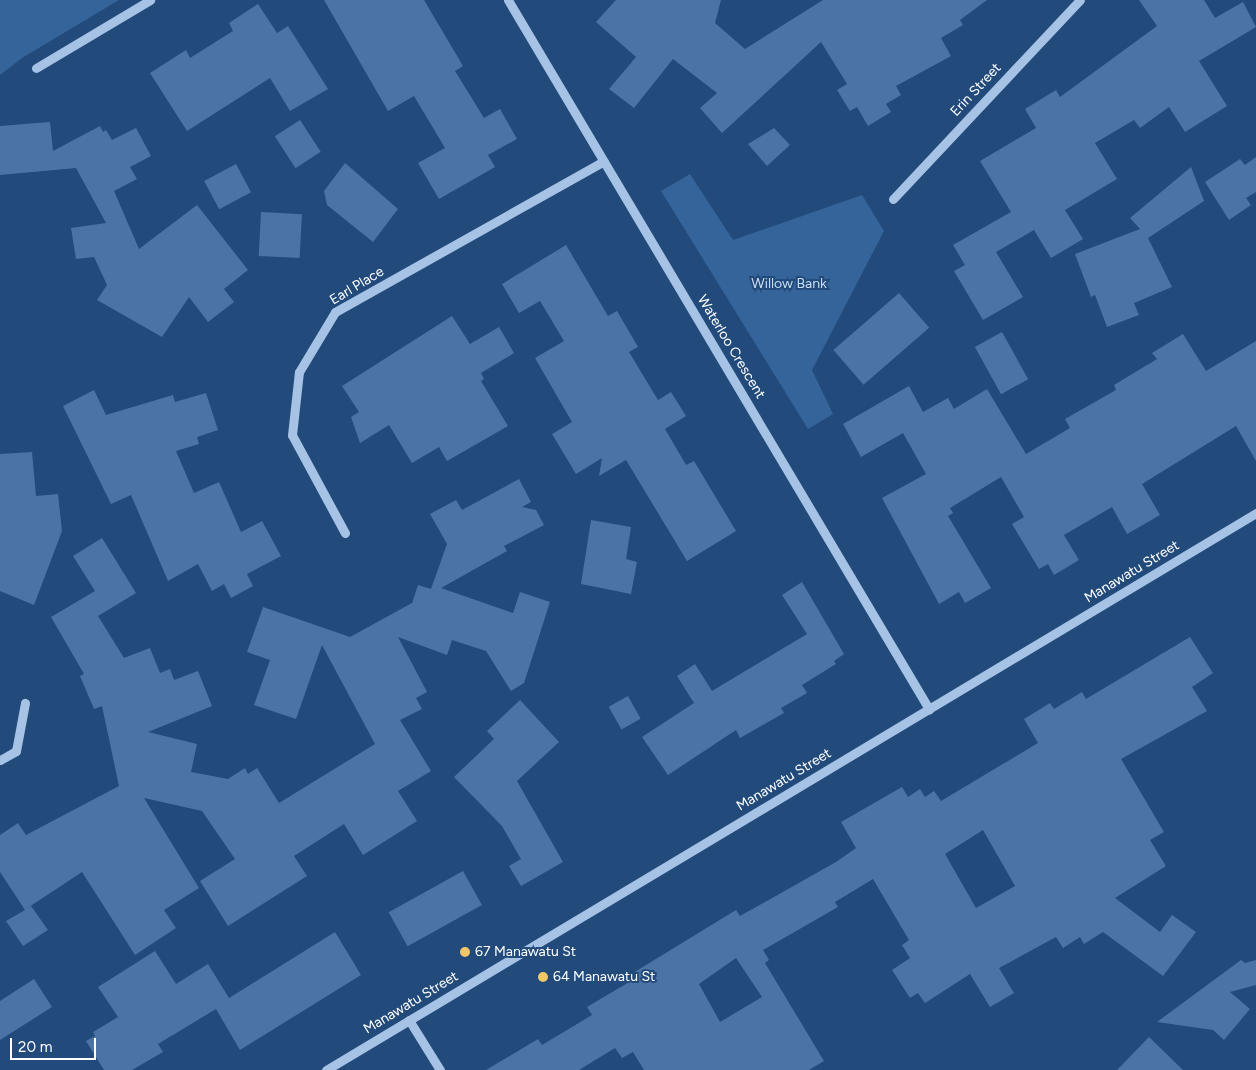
<!DOCTYPE html>
<style>
body{margin:0}
#map{position:relative;width:1256px;height:1070px;overflow:hidden;background:#224b7c;font-family:Figtree,sans-serif}
div>[style]{position:absolute}
.green>*{inset:0;background:#35649a}
.building>*{inset:0;background:#4b74a5;transform-origin:0 0}
.minor>*{height:9px;margin:-4.5px;padding:0 4.5px;transform-origin:4.5px;border-radius:4.5px;background:#a6c3e6}
.dots>*{width:14px;height:14px;translate:-50% -50%;box-sizing:border-box;border:2px solid #224b7c;border-radius:50%}
span{translate:-50% -50%;white-space:nowrap;text-align:center;line-height:1.15;-webkit-text-stroke:4px #224b7c;paint-order:stroke}
.street-label{font-size:14px;color:#fff}
.park-label{font-size:14px;color:#c9ddf4}
.poi-label{font-size:14px;color:#fff}
.left{translate:0 -50%;text-align:left}
.scale{position:absolute;left:10px;top:1038px;width:86px;height:22px;box-sizing:border-box;border:2px solid #fff;border-top:0;padding-left:6px;font-size:15px;line-height:18px;white-space:nowrap;color:#fff;-webkit-text-stroke:4px #224b7c;paint-order:stroke}
</style>
<div id="map">
<div class="green">
<i style="clip-path:polygon(0 0,119px 0,22px 58px,0 75px)"></i>
<i style="clip-path:polygon(690px 174px,733px 240px,862px 195px,884px 231px,812px 370px,833px 414px,808px 429px,661px 191px)"></i>
</div>
<div class="building">
<i style="clip-path:polygon(324px 0,424px 0,463px 66px,455px 71px,484px 118px,500px 109px,517px 139px,488px 155px,495px 167px,439px 199px,418px 163px,445px 148px,414px 96px,388px 111px)"></i>
<i style="clip-path:polygon(616px 0,721px 0,715px 23px,745px 49px,823px 0,987px 0,960px 20px,963px 25px,941px 38px,951px 56px,896px 86px,901px 95px,886px 104px,891px 112px,868px 126px,857px 107px,850px 111px,837px 90px,847px 84px,821px 42px,722px 133px,700px 108px,717px 93px,673px 59px,634px 108px,609px 89px,636px 57px,596px 22px)"></i>
<i style="clip-path:polygon(1139px 0,1204px 0,1215px 18px,1243px 2px,1256px 27px,1199px 61px,1227px 106px,1185px 132px,1169px 107px,1140px 128px,1134px 120px,1095px 143px,1117px 179px,1065px 210px,1083px 239px,1051px 258px,1034px 230px,996px 252px,1023px 297px,983px 320px,954px 271px,965px 265px,953px 245px,1011px 212px,980px 161px,1036px 128px,1025px 109px,1056px 90px,1060px 97px,1157px 26px)"></i>
<i style="clip-path:polygon(258px 4px,277px 33px,288px 26px,328px 89px,290px 111px,270px 78px,187px 131px,150px 73px,186px 50px,190px 58px,233px 31px,229px 23px)"></i>
<i style="left:300px;top:120px;width:38px;height:30px;rotate:57deg"></i>
<i style="clip-path:polygon(50px 122px,53px 151px,100px 126px,103px 132px,106px 130px,112px 140px,136px 128px,151px 156px,130px 167px,137px 179px,114px 191px,139px 249px,197px 205px,248px 270px,224px 289px,234px 302px,208px 322px,189px 297px,162px 337px,97px 300px,107px 285px,94px 257px,76px 259px,71px 228px,106px 223px,76px 168px,0 175px,0 126px)"></i>
<i style="clip-path:polygon(774px 128px,790px 145px,767px 166px,748px 144px)"></i>
<i style="clip-path:polygon(1256px 157px,1256px 192px,1246px 198px,1251px 205px,1229px 220px,1205px 182px,1240px 159px,1245px 165px)"></i>
<i style="clip-path:polygon(345px 163px,398px 209px,373px 242px,327px 205px,324px 191px)"></i>
<i style="left:236px;top:164px;width:32px;height:36px;rotate:62deg"></i>
<i style="clip-path:polygon(1191px 167px,1204px 201px,1148px 238px,1172px 287px,1134px 303px,1139px 315px,1107px 327px,1095px 295px,1091px 297px,1075px 254px,1140px 229px,1130px 218px)"></i>
<i style="left:261px;top:212px;width:41px;height:44px;rotate:3deg"></i>
<i style="clip-path:polygon(566px 245px,608px 316px,617px 311px,638px 347px,629px 352px,658px 400px,671px 392px,686px 416px,665px 429px,686px 465px,694px 461px,736px 531px,687px 561px,626px 460px,599px 476px,602px 458px,576px 474px,552px 434px,572px 422px,535px 358px,564px 341px,540px 301px,519px 313px,502px 284px)"></i>
<i style="left:899px;top:293px;width:46px;height:87px;rotate:49deg"></i>
<i style="clip-path:polygon(452px 316px,470px 344px,499px 327px,514px 353px,481px 373px,484px 379px,481px 381px,508px 426px,447px 461px,439px 447px,412px 463px,389px 425px,360px 443px,351px 417px,359px 412px,342px 386px)"></i>
<i style="left:1002px;top:332px;width:54px;height:31px;rotate:61deg"></i>
<i style="clip-path:polygon(1183px 334px,1206px 371px,1256px 341px,1256px 461px,1236px 426px,1142px 484px,1160px 515px,1127px 534px,1112px 507px,1064px 535px,1079px 560px,1054px 575px,1048px 564px,1039px 569px,1012px 524px,1024px 517px,1001px 477px,950px 508px,953px 513px,948px 516px,991px 588px,965px 603px,959px 592px,939px 604px,882px 498px,926px 474px,903px 433px,861px 457px,843px 424px,909px 386px,923px 412px,948px 398px,954px 409px,987px 389px,1026px 454px,1070px 428px,1065px 419px,1116px 390px,1114px 385px,1157px 359px,1152px 353px)"></i>
<i style="clip-path:polygon(94px 390px,106px 415px,173px 395px,175px 402px,206px 393px,218px 430px,197px 437px,199px 444px,176px 451px,194px 493px,219px 482px,241px 532px,262px 521px,281px 556px,247px 574px,253px 586px,231px 598px,224px 584px,212px 591px,198px 564px,168px 581px,131px 495px,111px 504px,63px 406px)"></i>
<i style="clip-path:polygon(32px 452px,36px 496px,58px 494px,62px 531px,34px 605px,0 591px,0 454px)"></i>
<i style="clip-path:polygon(519px 479px,531px 502px,522px 507px,536px 510px,544px 525px,504px 546px,507px 551px,441px 588px,513px 613px,520px 592px,550px 602px,524px 683px,511px 691px,486px 651px,452px 640px,447px 655px,398px 637px,427px 692px,416px 698px,422px 709px,400px 720px,431px 771px,398px 791px,417px 821px,363px 855px,344px 824px,294px 856px,307px 876px,228px 926px,200px 881px,235px 859px,202px 811px,144px 798px,199px 888px,164px 910px,176px 928px,135px 955px,82px 872px,26px 909px,31px 906px,48px 930px,23px 946px,6px 921px,25px 910px,0 872px,0 835px,18px 823px,26px 835px,119px 786px,102px 706px,94px 709px,80px 676px,84px 674px,51px 617px,95px 591px,73px 556px,102px 538px,136px 593px,98px 616px,124px 658px,150px 648px,160px 673px,170px 669px,174px 680px,198px 671px,212px 706px,148px 732px,197px 744px,191px 772px,228px 779px,245px 768px,248px 774px,257px 768px,279px 803px,375px 744px,322px 645px,296px 719px,254px 705px,270px 660px,247px 652px,263px 607px,350px 637px,412px 603px,418px 585px,431px 589px,447px 544px,430px 514px,456px 500px,462px 510px)"></i>
<i style="clip-path:polygon(591px 520px,631px 527px,626px 559px,637px 562px,631px 594px,581px 584px)"></i>
<i style="clip-path:polygon(802px 582px,844px 654px,834px 661px,836px 664px,802px 685px,807px 693px,781px 708px,784px 713px,740px 738px,736px 730px,668px 775px,642px 737px,694px 703px,677px 676px,695px 664px,712px 691px,807px 634px,782px 595px)"></i>
<i style="clip-path:polygon(evenodd,1190px 637px,1213px 673px,1192px 687px,1207px 711px,1121px 759px,1164px 832px,1150px 840px,1166px 866px,1115px 898px,1160px 932px,1172px 915px,1196px 932px,1163px 976px,1103px 932px,1084px 944px,1080px 937px,1063px 948px,1056px 937px,999px 968px,1014px 993px,990px 1007px,970px 974px,925px 1003px,918px 993px,910px 998px,892px 970px,910px 958px,902px 945px,909px 940px,873px 879px,835px 902px,838px 907px,763px 950px,769px 960px,765px 963px,824px 1061px,809px 1070px,644px 1070px,633px 1052px,622px 1058px,615px 1048px,579px 1070px,486px 1070px,538px 1039px,542px 1045px,592px 1015px,587px 1007px,636px 978px,633px 973px,736px 910px,740px 916px,836px 862px,856px 848px,841px 822px,902px 787px,908px 797px,920px 789px,925px 797px,934px 791px,941px 801px,1038px 743px,1024px 719px,1050px 703px,1054px 709px,1082px 692px,1086px 699px,1190px 637px,983px 830px,1015px 886px,976px 908px,945px 854px,983px 830px,1190px 637px,736px 958px,762px 997px,720px 1022px,699px 984px,736px 958px)"></i>
<i style="left:628px;top:696px;width:26px;height:22px;rotate:61deg"></i>
<i style="clip-path:polygon(520px 700px,559px 742px,517px 781px,563px 862px,521px 886px,509px 866px,521px 859px,502px 826px,454px 777px,494px 739px,487px 731px)"></i>
<i style="left:463px;top:871px;width:39px;height:85px;rotate:61deg"></i>
<i style="clip-path:polygon(335px 932px,361px 975px,240px 1050px,216px 1009px,158px 1044px,163px 1052px,132px 1070px,104px 1070px,86px 1041px,95px 1036px,93px 1032px,118px 1017px,98px 987px,155px 951px,176px 984px,208px 964px,229px 998px)"></i>
<i style="clip-path:polygon(1241px 960px,1245px 963px,1256px 960px,1256px 985px,1230px 992px,1250px 1009px,1224px 1040px,1213px 1030px,1157px 1022px)"></i>
<i style="clip-path:polygon(34px 979px,52px 1007px,0 1040px,0 1001px)"></i>
<i style="clip-path:polygon(1149px 1037px,1183px 1070px,1117px 1070px)"></i>
</div>
<div class="minor">
<i style="left:508px;top:0;width:825px;rotate:59.3deg"></i>
<i style="left:36px;top:68px;width:133px;rotate:-30.8deg"></i>
<i style="left:893px;top:199px;width:273px;rotate:-46.8deg"></i>
<i style="left:345px;top:533px;width:111px;rotate:-118.4deg"></i>
<i style="left:292px;top:435px;width:63px;rotate:-83.7deg"></i>
<i style="left:299px;top:372px;width:70px;rotate:-59deg"></i>
<i style="left:335px;top:312px;width:308px;rotate:-29.3deg"></i>
<i style="left:0;top:760px;width:18px;rotate:-29deg"></i>
<i style="left:16px;top:751px;width:49px;rotate:-79.4deg"></i>
<i style="left:409px;top:1020px;width:59px;rotate:58.2deg"></i>
<i style="left:326px;top:1070px;width:1084px;rotate:-30.92deg"></i>
</div>
<div class="dots">
<i style="left:465px;top:952px;background:#f1c768"></i>
<i style="left:543px;top:977px;background:#f1c768"></i>
</div>
<div class="street-label">
<span style="left:976px;top:90px;rotate:-47deg">Erin Street</span>
<span style="left:357px;top:286px;rotate:-31deg">Earl Place</span>
<span style="left:731px;top:347px;rotate:59deg">Waterloo Crescent</span>
<span style="left:1132px;top:572px;rotate:-31deg">Manawatu Street</span>
<span style="left:784px;top:780px;rotate:-31deg">Manawatu Street</span>
<span style="left:411px;top:1003px;rotate:-31deg">Manawatu Street</span>
</div>
<div class="park-label">
<span style="left:789px;top:284px">Willow Bank</span>
</div>
<div class="poi-label">
<span class="left" style="left:475px;top:952px">67 Manawatu St</span>
<span class="left" style="left:553px;top:977px">64 Manawatu St</span>
</div>
<div class="scale">20 m</div>
</div>
